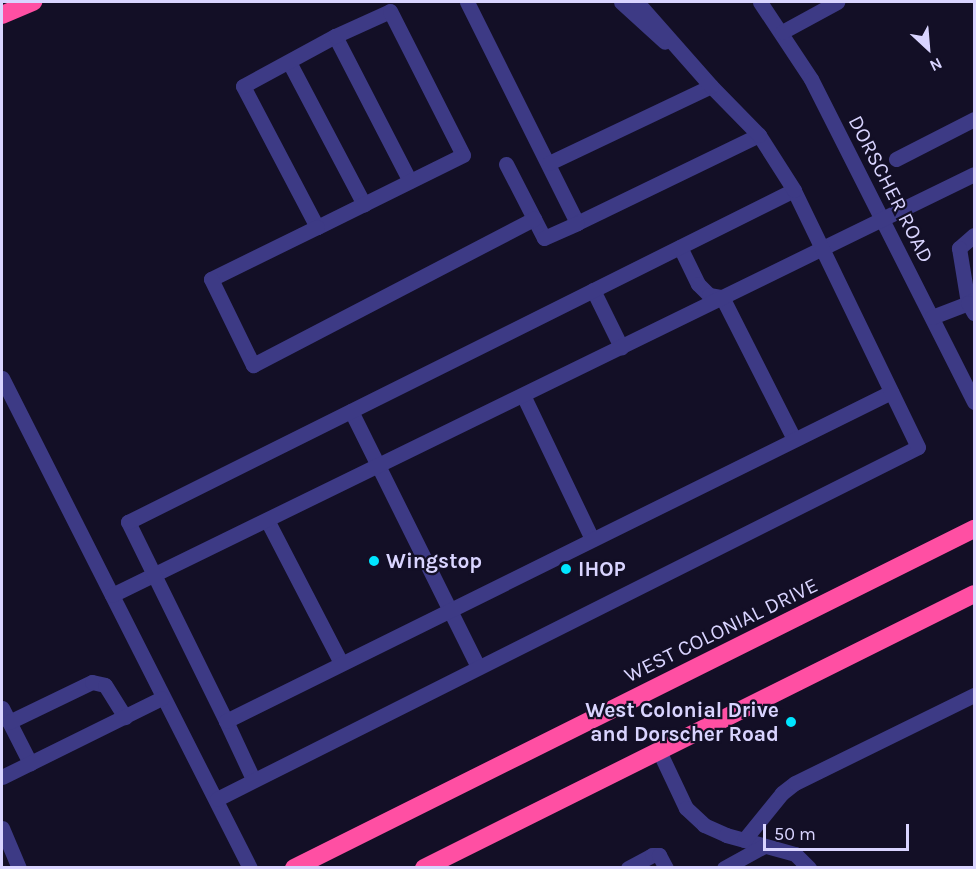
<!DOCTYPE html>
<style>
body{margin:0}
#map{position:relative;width:976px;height:869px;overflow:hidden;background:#130f26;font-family:Karla,sans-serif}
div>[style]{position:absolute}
.minor>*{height:15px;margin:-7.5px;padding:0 7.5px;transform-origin:7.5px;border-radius:7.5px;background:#3d3a85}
.highway>*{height:18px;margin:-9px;padding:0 9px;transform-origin:9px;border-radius:9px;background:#ff4fa3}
.dots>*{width:16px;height:16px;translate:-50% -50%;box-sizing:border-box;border:3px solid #130f26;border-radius:50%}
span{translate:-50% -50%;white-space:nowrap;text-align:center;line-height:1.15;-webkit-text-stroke:4.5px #130f26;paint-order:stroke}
.street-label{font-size:21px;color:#d9d4ff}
.poi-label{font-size:21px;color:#d9d4ff;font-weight:700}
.left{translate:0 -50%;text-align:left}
.right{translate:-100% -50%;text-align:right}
.frame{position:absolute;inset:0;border:3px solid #d9d4ff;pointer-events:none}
.north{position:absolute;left:898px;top:18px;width:60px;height:60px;-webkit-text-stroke:4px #130f26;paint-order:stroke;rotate:154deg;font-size:16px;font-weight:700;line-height:24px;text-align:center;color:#d9d4ff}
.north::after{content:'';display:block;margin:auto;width:21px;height:27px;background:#d9d4ff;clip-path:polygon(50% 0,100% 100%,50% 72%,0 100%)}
.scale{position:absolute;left:763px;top:824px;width:146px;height:27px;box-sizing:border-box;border:3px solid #d9d4ff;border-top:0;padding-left:8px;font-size:18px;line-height:21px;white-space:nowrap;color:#d9d4ff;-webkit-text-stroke:4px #130f26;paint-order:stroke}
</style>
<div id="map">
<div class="minor">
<i style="left:467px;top:2px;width:247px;rotate:63.5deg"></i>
<i style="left:577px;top:223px;width:202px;rotate:-25.8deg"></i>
<i style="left:621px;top:2px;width:59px;rotate:42.3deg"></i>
<i style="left:760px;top:2px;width:92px;rotate:56.5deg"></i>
<i style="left:811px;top:79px;width:362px;rotate:63.2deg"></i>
<i style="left:782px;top:32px;width:63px;rotate:-28.6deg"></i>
<i style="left:335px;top:36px;width:163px;rotate:62.7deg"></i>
<i style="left:289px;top:62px;width:161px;rotate:62.2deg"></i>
<i style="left:896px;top:159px;width:88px;rotate:-27.1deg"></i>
<i style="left:549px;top:163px;width:179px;rotate:-25.4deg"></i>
<i style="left:506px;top:164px;width:83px;rotate:62.8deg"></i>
<i style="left:544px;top:238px;width:36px;rotate:-24deg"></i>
<i style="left:317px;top:227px;width:159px;rotate:-117.7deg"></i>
<i style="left:243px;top:86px;width:105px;rotate:-28.5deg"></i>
<i style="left:335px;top:36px;width:60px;rotate:-24.4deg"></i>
<i style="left:390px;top:11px;width:161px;rotate:63.1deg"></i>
<i style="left:463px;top:155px;width:163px;rotate:153.7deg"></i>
<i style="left:317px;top:227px;width:118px;rotate:153.9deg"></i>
<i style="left:211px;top:279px;width:96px;rotate:64deg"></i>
<i style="left:253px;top:365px;width:317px;rotate:-27.5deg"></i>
<i style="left:974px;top:235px;width:20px;rotate:139deg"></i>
<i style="left:959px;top:248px;width:56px;rotate:80.7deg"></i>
<i style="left:968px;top:303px;width:7px;rotate:-27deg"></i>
<i style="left:680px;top:247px;width:41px;rotate:64.1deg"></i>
<i style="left:698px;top:284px;width:16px;rotate:45deg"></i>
<i style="left:709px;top:295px;width:13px;rotate:9deg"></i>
<i style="left:722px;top:297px;width:159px;rotate:63.1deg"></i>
<i style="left:593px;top:290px;width:64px;rotate:63.8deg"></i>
<i style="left:932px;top:317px;width:39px;rotate:-21deg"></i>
<i style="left:968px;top:303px;width:12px;rotate:59deg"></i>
<i style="left:2px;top:378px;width:549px;rotate:63.16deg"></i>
<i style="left:523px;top:395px;width:160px;rotate:64.4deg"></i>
<i style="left:351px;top:411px;width:286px;rotate:63.6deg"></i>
<i style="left:267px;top:520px;width:161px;rotate:62.6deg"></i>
<i style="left:112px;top:595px;width:959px;rotate:-26.03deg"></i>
<i style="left:2px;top:708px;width:62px;rotate:63deg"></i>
<i style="left:226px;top:721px;width:222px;rotate:-116.2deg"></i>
<i style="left:128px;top:522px;width:744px;rotate:-26.5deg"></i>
<i style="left:9px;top:722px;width:92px;rotate:-25.7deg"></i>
<i style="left:92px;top:682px;width:13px;rotate:13deg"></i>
<i style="left:105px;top:685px;width:38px;rotate:58deg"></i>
<i style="left:659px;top:751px;width:63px;rotate:64.7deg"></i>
<i style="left:686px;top:808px;width:25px;rotate:43deg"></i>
<i style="left:704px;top:825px;width:24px;rotate:24deg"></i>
<i style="left:726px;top:835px;width:72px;rotate:15.4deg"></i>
<i style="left:795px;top:854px;width:20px;rotate:45deg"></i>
<i style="left:2px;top:777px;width:178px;rotate:-26.3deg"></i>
<i style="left:253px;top:779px;width:64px;rotate:-115deg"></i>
<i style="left:226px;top:721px;width:742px;rotate:-26.32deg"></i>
<i style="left:217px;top:799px;width:784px;rotate:-26.66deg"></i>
<i style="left:918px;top:447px;width:285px;rotate:-115.8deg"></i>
<i style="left:794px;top:190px;width:65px;rotate:-122.5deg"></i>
<i style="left:759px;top:135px;width:69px;rotate:-134.4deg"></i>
<i style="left:711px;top:86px;width:112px;rotate:-131.4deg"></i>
<i style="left:2px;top:828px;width:43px;rotate:67deg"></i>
<i style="left:744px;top:840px;width:60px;rotate:-51deg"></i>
<i style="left:782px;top:793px;width:16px;rotate:-38deg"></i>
<i style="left:795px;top:783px;width:199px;rotate:-26.2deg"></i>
<i style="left:628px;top:868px;width:27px;rotate:-28deg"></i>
<i style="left:652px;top:855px;width:7px"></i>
<i style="left:659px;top:855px;width:15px;rotate:62deg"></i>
<i style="left:724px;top:868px;width:46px;rotate:-28.8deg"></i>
</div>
<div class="highway">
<i style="left:2px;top:15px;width:34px;rotate:-23deg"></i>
<i style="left:294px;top:868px;width:760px;rotate:-26.5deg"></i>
<i style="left:424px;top:868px;width:614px;rotate:-26.48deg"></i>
</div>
<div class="dots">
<i style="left:374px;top:561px;background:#00e5ff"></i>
<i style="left:566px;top:569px;background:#00e5ff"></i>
<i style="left:791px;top:722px;background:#00e5ff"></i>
</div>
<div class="street-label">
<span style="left:891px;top:189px;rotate:63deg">DORSCHER ROAD</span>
<span style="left:721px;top:630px;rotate:-26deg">WEST COLONIAL DRIVE</span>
</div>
<div class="poi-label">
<span class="left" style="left:386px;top:561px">Wingstop</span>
<span class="left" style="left:578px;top:569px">IHOP</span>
<span class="right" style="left:779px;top:722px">West Colonial Drive<br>and Dorscher Road</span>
</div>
<div class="frame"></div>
<div class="north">N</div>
<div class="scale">50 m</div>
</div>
